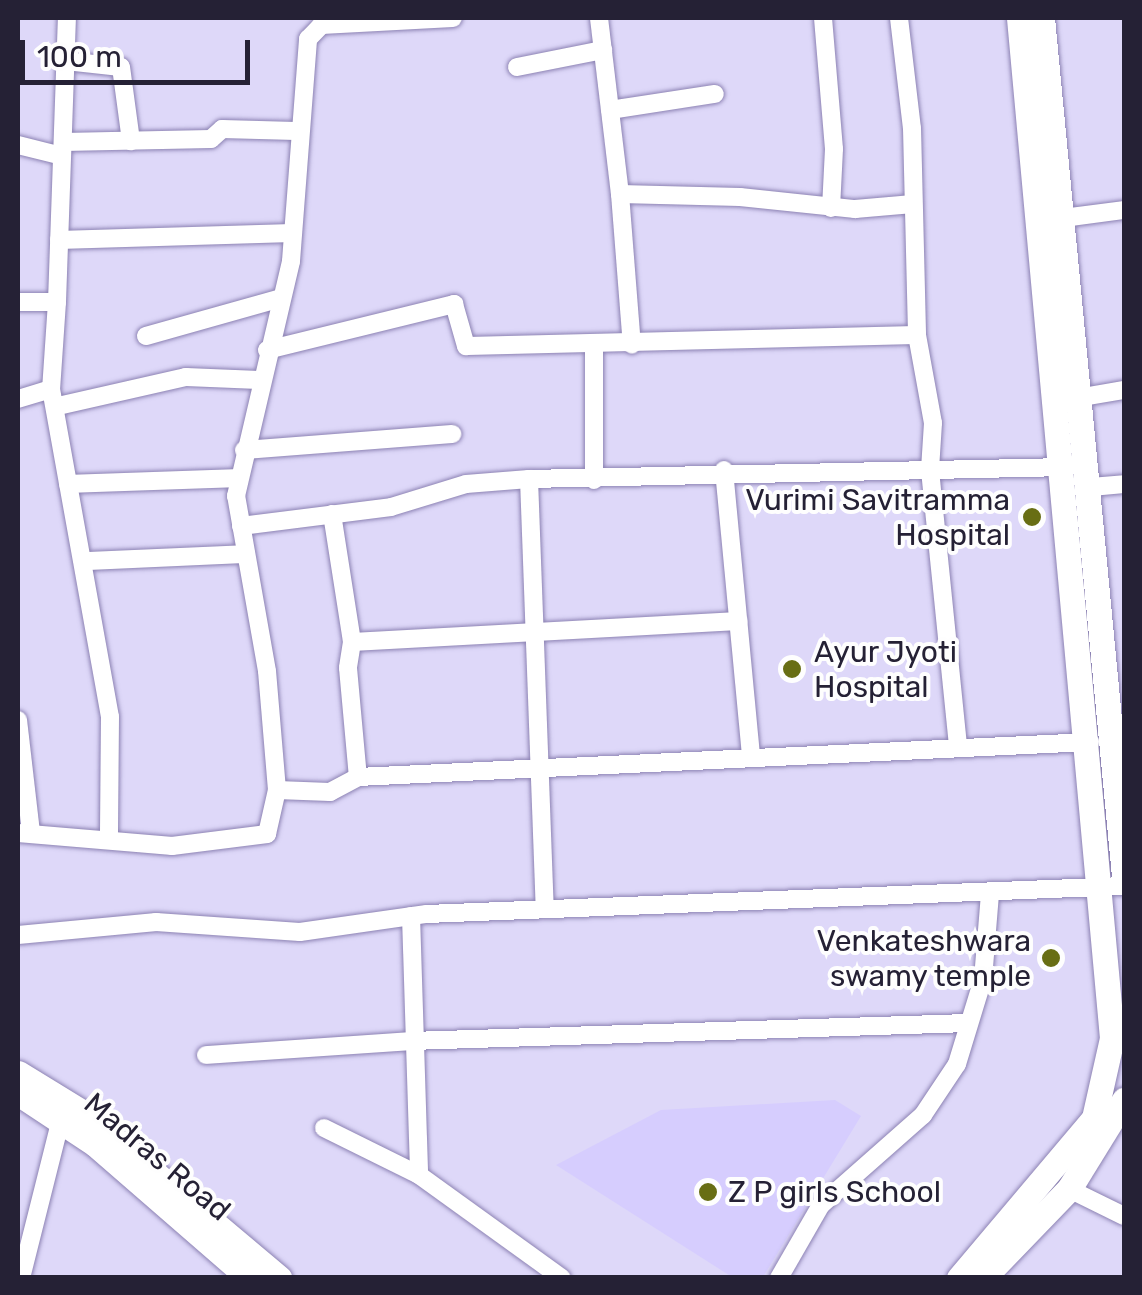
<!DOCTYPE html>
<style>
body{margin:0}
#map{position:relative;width:1142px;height:1295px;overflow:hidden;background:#ded8f9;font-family:Rubik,sans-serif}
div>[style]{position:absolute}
.built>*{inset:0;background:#d6cdfe}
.roads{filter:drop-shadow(0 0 2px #8c82b3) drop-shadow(0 0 2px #8c82b3)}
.street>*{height:18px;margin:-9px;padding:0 9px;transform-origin:9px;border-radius:9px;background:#fff}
.secondary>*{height:25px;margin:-12.5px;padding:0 12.5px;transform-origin:12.5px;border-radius:12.5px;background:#fff}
.dots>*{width:28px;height:28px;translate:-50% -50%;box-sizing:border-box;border:5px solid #fefefe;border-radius:50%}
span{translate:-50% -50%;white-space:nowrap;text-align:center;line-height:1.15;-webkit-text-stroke:8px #fefefe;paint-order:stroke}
.poi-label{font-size:30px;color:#252135}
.right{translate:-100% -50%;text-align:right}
.left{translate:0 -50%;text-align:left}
.street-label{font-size:30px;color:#252135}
.frame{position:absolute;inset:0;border:20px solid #252135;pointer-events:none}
.scale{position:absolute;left:20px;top:40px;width:230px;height:45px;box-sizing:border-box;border:5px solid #252135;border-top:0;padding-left:12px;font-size:30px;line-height:35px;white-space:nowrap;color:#252135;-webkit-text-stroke:8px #fefefe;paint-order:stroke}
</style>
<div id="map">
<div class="built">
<i style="clip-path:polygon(835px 1100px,861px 1116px,763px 1277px,732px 1277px,556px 1165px,661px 1110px)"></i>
</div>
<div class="roads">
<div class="street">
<i style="left:599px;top:18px;width:177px;rotate:83.2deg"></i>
<i style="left:620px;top:194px;width:120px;rotate:1.4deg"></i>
<i style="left:740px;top:197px;width:116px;rotate:6deg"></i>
<i style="left:855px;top:209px;width:58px;rotate:-4.9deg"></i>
<i style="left:823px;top:18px;width:131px;rotate:85.2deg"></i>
<i style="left:834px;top:149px;width:59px;rotate:92.9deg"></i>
<i style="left:899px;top:18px;width:111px;rotate:83.3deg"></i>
<i style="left:912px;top:128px;width:207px;rotate:88.6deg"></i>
<i style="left:917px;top:335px;width:89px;rotate:79.7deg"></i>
<i style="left:933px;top:423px;width:47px;rotate:93.7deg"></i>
<i style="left:930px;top:470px;width:278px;rotate:84.2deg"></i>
<i style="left:321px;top:25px;width:132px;rotate:-3deg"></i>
<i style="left:66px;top:61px;width:55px;rotate:6.2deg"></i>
<i style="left:121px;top:67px;width:75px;rotate:82.3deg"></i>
<i style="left:517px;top:67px;width:88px;rotate:-11.2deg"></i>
<i style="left:610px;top:110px;width:106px;rotate:-8.7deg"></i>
<i style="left:63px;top:142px;width:148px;rotate:-1.2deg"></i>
<i style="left:211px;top:139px;width:15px;rotate:-42deg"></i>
<i style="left:222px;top:129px;width:74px;rotate:1.5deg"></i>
<i style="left:18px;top:145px;width:45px;rotate:14deg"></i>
<i style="left:620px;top:194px;width:151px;rotate:85.5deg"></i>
<i style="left:1063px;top:218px;width:62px;rotate:-7.5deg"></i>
<i style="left:59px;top:240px;width:233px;rotate:-1.7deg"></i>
<i style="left:18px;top:302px;width:39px"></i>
<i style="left:57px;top:302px;width:284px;rotate:-88deg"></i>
<i style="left:57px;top:302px;width:87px;rotate:93.9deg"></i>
<i style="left:51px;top:389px;width:333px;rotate:79.8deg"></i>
<i style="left:110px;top:717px;width:121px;rotate:90.5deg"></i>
<i style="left:146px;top:336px;width:140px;rotate:-15.7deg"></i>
<i style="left:267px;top:350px;width:193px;rotate:-13.8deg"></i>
<i style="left:454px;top:304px;width:44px;rotate:74.1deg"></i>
<i style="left:466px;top:346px;width:451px;rotate:-1.4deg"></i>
<i style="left:18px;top:399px;width:34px;rotate:-17deg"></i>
<i style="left:1071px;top:399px;width:54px;rotate:-9.6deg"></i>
<i style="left:58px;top:406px;width:131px;rotate:-12.8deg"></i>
<i style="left:186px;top:377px;width:73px;rotate:2.4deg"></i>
<i style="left:244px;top:450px;width:209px;rotate:-4.4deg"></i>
<i style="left:724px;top:470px;width:285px;rotate:84.6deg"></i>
<i style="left:529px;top:479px;width:429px;rotate:87.9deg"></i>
<i style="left:594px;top:480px;width:134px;rotate:-90deg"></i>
<i style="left:68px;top:484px;width:171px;rotate:-2deg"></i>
<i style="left:1091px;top:487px;width:33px;rotate:-5deg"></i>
<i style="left:332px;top:514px;width:130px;rotate:81.1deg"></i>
<i style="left:352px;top:642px;width:26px;rotate:99deg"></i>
<i style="left:348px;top:668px;width:109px;rotate:84.8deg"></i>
<i style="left:241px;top:526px;width:151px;rotate:-7.2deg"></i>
<i style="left:391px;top:507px;width:78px;rotate:-17deg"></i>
<i style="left:466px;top:484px;width:63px;rotate:-4.5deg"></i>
<i style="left:529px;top:479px;width:539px;rotate:-1.28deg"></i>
<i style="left:86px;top:561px;width:160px;rotate:-2.5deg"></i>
<i style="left:352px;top:642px;width:387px;rotate:-3.1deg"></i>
<i style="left:18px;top:720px;width:114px;rotate:83.4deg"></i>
<i style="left:277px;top:790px;width:53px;rotate:2.2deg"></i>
<i style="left:330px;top:792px;width:32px;rotate:-28deg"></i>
<i style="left:358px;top:777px;width:733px;rotate:-2.74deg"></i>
<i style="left:18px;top:833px;width:155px;rotate:4.8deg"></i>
<i style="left:172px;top:846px;width:96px;rotate:-7.2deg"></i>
<i style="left:267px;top:834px;width:45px;rotate:-77.2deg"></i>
<i style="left:277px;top:790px;width:119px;rotate:-94.8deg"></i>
<i style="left:267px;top:671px;width:178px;rotate:-100deg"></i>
<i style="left:236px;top:496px;width:241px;rotate:-76.8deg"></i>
<i style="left:291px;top:261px;width:223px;rotate:-85.6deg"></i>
<i style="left:308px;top:39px;width:29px;rotate:-46deg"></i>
<i style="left:411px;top:916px;width:259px;rotate:88.2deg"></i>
<i style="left:419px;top:1175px;width:176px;rotate:35.8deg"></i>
<i style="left:18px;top:935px;width:139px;rotate:-5.4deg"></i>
<i style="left:156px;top:922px;width:144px;rotate:4deg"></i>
<i style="left:300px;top:932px;width:128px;rotate:-8.1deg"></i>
<i style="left:427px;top:914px;width:698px;rotate:-2.3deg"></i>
<i style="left:206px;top:1055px;width:205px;rotate:-3.9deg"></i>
<i style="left:411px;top:1041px;width:556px;rotate:-1.85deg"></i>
<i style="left:324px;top:1128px;width:106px;rotate:26.3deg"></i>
<i style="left:1069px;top:1189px;width:61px;rotate:26.1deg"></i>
<i style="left:21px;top:1278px;width:164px;rotate:-75.9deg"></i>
<i style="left:779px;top:1278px;width:84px;rotate:-60.1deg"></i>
<i style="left:821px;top:1205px;width:136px;rotate:-41.4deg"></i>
<i style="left:923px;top:1115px;width:61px;rotate:-56.3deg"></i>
<i style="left:957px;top:1064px;width:89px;rotate:-73deg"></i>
<i style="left:983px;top:979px;width:86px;rotate:-85.3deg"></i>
</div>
<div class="secondary">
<i style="left:1042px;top:18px;width:862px;rotate:84.54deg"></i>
<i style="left:18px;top:1073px;width:75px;rotate:31.4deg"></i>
<i style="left:82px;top:1112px;width:258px;rotate:40.1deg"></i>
<i style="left:18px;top:1093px;width:92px;rotate:33.5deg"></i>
<i style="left:95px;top:1144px;width:204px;rotate:41deg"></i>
<i style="left:959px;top:1278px;width:209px;rotate:-49.8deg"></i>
<i style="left:1094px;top:1118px;width:82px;rotate:-77.3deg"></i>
<i style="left:1112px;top:1038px;width:1024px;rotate:-95.21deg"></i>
<i style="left:983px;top:1278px;width:124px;rotate:-46deg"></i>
<i style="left:1069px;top:1189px;width:105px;rotate:-58.3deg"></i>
</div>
</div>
<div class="dots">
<i style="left:1032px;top:517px;background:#686e14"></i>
<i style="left:792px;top:669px;background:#686e14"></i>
<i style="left:1051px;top:958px;background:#686e14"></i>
<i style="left:708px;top:1192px;background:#686e14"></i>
</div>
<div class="poi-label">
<span class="right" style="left:1010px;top:517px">Vurimi Savitramma<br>Hospital</span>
<span class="left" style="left:814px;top:669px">Ayur Jyoti<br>Hospital</span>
<span class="right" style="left:1031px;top:958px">Venkateshwara<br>swamy temple</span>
<span class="left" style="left:728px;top:1192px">Z P girls School</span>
</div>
<div class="street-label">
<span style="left:157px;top:1157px;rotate:40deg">Madras Road</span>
</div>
<div class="frame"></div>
<div class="scale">100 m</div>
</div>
